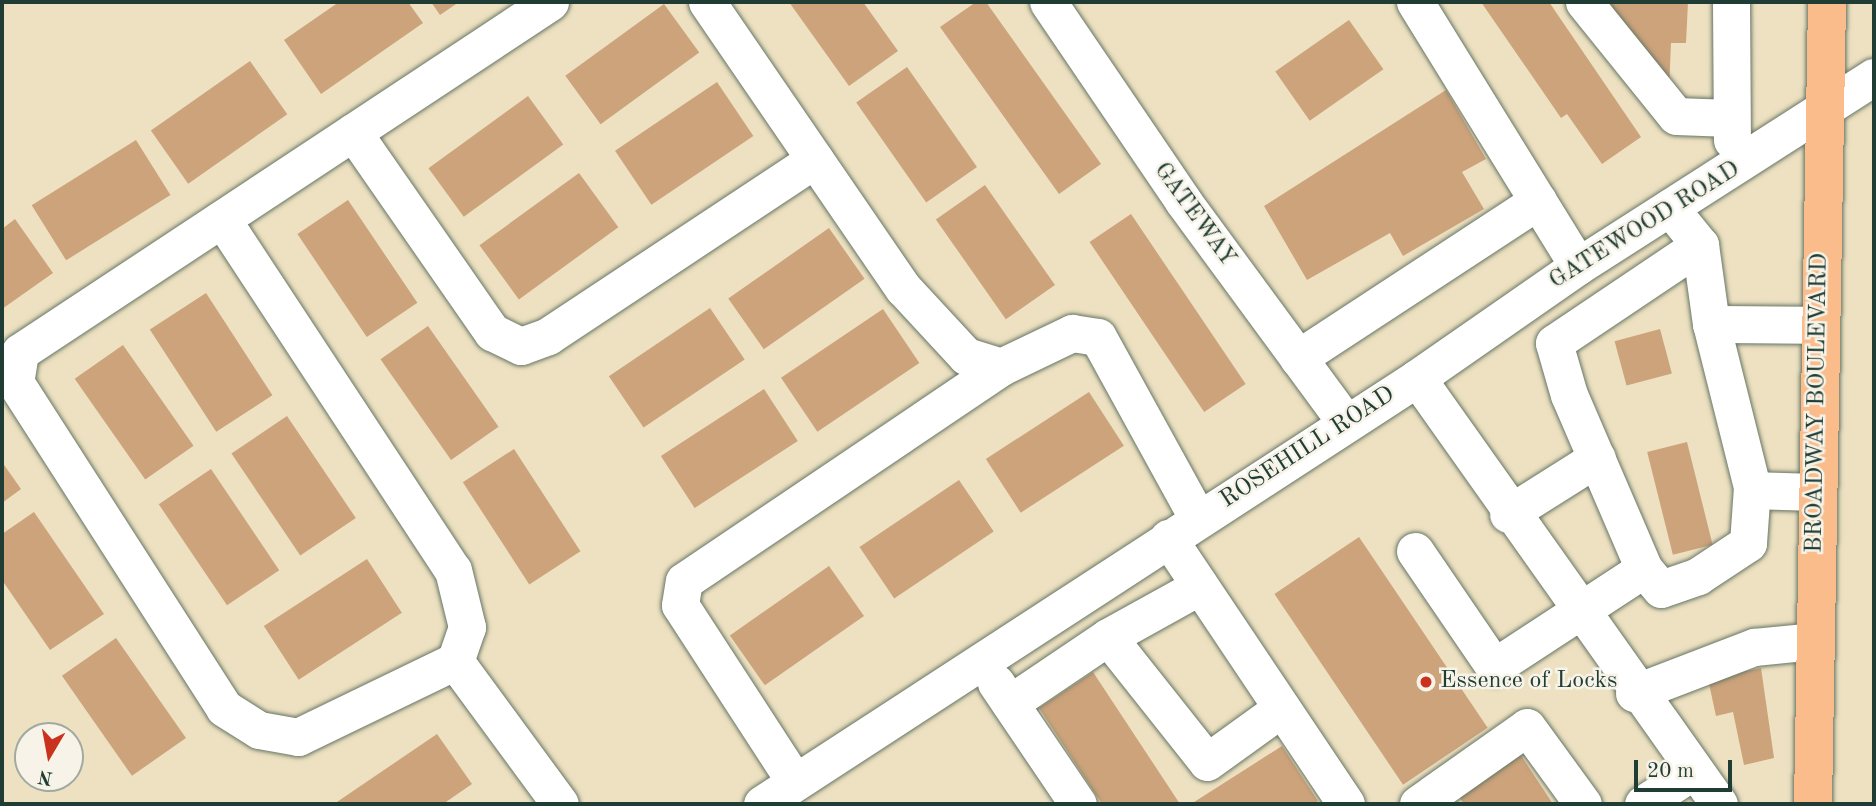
<!DOCTYPE html>
<style>
body{margin:0}
#map{position:relative;width:1876px;height:806px;overflow:hidden;background:#ede1c1;font-family:"Old Standard TT",serif}
div>[style]{position:absolute}
.building>*{inset:0;background:#cca37b;transform-origin:0 0}
.roads{filter:drop-shadow(0 0 2px #677665) drop-shadow(0 0 2px #677665)}
.minor>*{height:37px;margin:-18.5px;padding:0 18.5px;transform-origin:18.5px;border-radius:18.5px;background:#fff}
.major>*{height:38px;margin:-19px;padding:0 19px;transform-origin:19px;border-radius:19px;background:#f9bc8a}
.dots>*{width:19px;height:19px;translate:-50% -50%;box-sizing:border-box;border:4px solid #f7f3e8;border-radius:50%}
span{translate:-50% -50%;white-space:nowrap;text-align:center;line-height:1.15;-webkit-text-stroke:5px #f7f3e8;paint-order:stroke}
.street-label{font-size:24px;color:#1f3d34}
.poi-label{font-size:24px;color:#1f3d34}
.left{translate:0 -50%;text-align:left}
.frame{position:absolute;inset:0;border:4px solid #1f3d34;pointer-events:none}
.north{position:absolute;left:14px;top:722px;width:70px;height:70px;box-sizing:border-box;background:#f7f3e8;border:2px solid #a1aaa0;border-radius:50%;rotate:190deg;font-size:19px;font-weight:700;line-height:28px;text-align:center;color:#1f3d34}
.north::after{content:'';display:block;margin:auto;width:24px;height:32px;background:#c8321e;clip-path:polygon(50% 0,100% 100%,50% 72%,0 100%)}
.scale{position:absolute;left:1634px;top:760px;width:98px;height:32px;box-sizing:border-box;border:4px solid #1f3d34;border-top:0;padding-left:9px;font-size:21px;line-height:24px;white-space:nowrap;color:#1f3d34;-webkit-text-stroke:5px #f7f3e8;paint-order:stroke}
</style>
<div id="map">
<div class="building">
<i style="clip-path:polygon(339px 2px,408px 2px,423px 23px,321px 94px,284px 40px)"></i>
<i style="clip-path:polygon(431px 2px,459px 2px,440px 15px)"></i>
<i style="clip-path:polygon(789px 2px,863px 2px,898px 51px,849px 86px)"></i>
<i style="clip-path:polygon(976px 2px,986px 2px,1101px 164px,1059px 194px,940px 27px)"></i>
<i style="clip-path:polygon(1481px 2px,1549px 2px,1641px 137px,1602px 164px,1567px 114px,1561px 118px)"></i>
<i style="clip-path:polygon(1609px 2px,1688px 2px,1686px 43px,1671px 43px,1669px 90px)"></i>
<i style="left:664px;top:4px;width:60px;height:122px;rotate:54deg"></i>
<i style="left:1349px;top:20px;width:60px;height:90px;rotate:55deg"></i>
<i style="left:250px;top:61px;width:65px;height:121px;rotate:55deg"></i>
<i style="left:907px;top:67px;width:122px;height:62px;rotate:55deg"></i>
<i style="left:717px;top:82px;width:65px;height:123px;rotate:56deg"></i>
<i style="clip-path:polygon(1446px 90px,1486px 159px,1462px 172px,1484px 209px,1403px 256px,1390px 233px,1307px 280px,1264px 206px)"></i>
<i style="left:528px;top:96px;width:60px;height:123px;rotate:54deg"></i>
<i style="left:136px;top:140px;width:65px;height:123px;rotate:58deg"></i>
<i style="left:579px;top:173px;width:67px;height:123px;rotate:54deg"></i>
<i style="left:985px;top:185px;width:122px;height:60px;rotate:55deg"></i>
<i style="left:348px;top:200px;width:124px;height:61px;rotate:56deg"></i>
<i style="left:1131px;top:214px;width:205px;height:50px;rotate:56deg"></i>
<i style="clip-path:polygon(15px 219px,53px 273px,2px 309px,2px 229px)"></i>
<i style="left:829px;top:228px;width:62px;height:123px;rotate:55deg"></i>
<i style="left:206px;top:293px;width:122px;height:67px;rotate:57deg"></i>
<i style="left:710px;top:308px;width:62px;height:122px;rotate:56deg"></i>
<i style="left:883px;top:309px;width:65px;height:123px;rotate:56deg"></i>
<i style="left:428px;top:326px;width:123px;height:58px;rotate:55deg"></i>
<i style="left:1660px;top:329px;width:46px;height:47px;rotate:75deg"></i>
<i style="left:123px;top:345px;width:123px;height:59px;rotate:55deg"></i>
<i style="left:764px;top:389px;width:62px;height:123px;rotate:57deg"></i>
<i style="left:1089px;top:392px;width:64px;height:123px;rotate:57deg"></i>
<i style="left:287px;top:416px;width:123px;height:67px;rotate:56deg"></i>
<i style="left:1687px;top:442px;width:106px;height:41px;rotate:76deg"></i>
<i style="left:514px;top:449px;width:122px;height:61px;rotate:57deg"></i>
<i style="clip-path:polygon(2px 462px,21px 489px,2px 503px)"></i>
<i style="left:211px;top:469px;width:122px;height:63px;rotate:56deg"></i>
<i style="left:959px;top:480px;width:62px;height:120px;rotate:56deg"></i>
<i style="clip-path:polygon(34px 512px,104px 614px,50px 650px,2px 580px,2px 534px)"></i>
<i style="left:1359px;top:537px;width:230px;height:102px;rotate:56deg"></i>
<i style="left:367px;top:559px;width:64px;height:123px;rotate:57deg"></i>
<i style="left:829px;top:566px;width:61px;height:121px;rotate:55deg"></i>
<i style="left:116px;top:638px;width:122px;height:66px;rotate:55deg"></i>
<i style="clip-path:polygon(1761px 668px,1774px 758px,1744px 765px,1733px 712px,1716px 716px,1708px 679px)"></i>
<i style="clip-path:polygon(1093px 672px,1180px 804px,1102px 804px,1039px 708px)"></i>
<i style="clip-path:polygon(437px 734px,472px 784px,443px 804px,334px 804px)"></i>
<i style="clip-path:polygon(1282px 746px,1318px 801px,1313px 804px,1191px 804px)"></i>
<i style="clip-path:polygon(1520px 754px,1553px 804px,1464px 804px,1457px 794px)"></i>
</div>
<div class="roads">
<div class="minor">
<i style="left:550px;top:2px;width:635px;rotate:146.56deg"></i>
<i style="left:20px;top:352px;width:30px;rotate:99deg"></i>
<i style="left:15px;top:382px;width:387px;rotate:57.3deg"></i>
<i style="left:224px;top:708px;width:41px;rotate:32.2deg"></i>
<i style="left:259px;top:730px;width:40px;rotate:10deg"></i>
<i style="left:298px;top:737px;width:174px;rotate:-25.8deg"></i>
<i style="left:455px;top:661px;width:177px;rotate:53.7deg"></i>
<i style="left:707px;top:2px;width:347px;rotate:55.6deg"></i>
<i style="left:903px;top:288px;width:93px;rotate:47.2deg"></i>
<i style="left:966px;top:356px;width:37px;rotate:17deg"></i>
<i style="left:1001px;top:367px;width:79px;rotate:-25.6deg"></i>
<i style="left:1072px;top:333px;width:26px;rotate:9deg"></i>
<i style="left:1098px;top:337px;width:208px;rotate:61.2deg"></i>
<i style="left:1048px;top:2px;width:240px;rotate:55.8deg"></i>
<i style="left:1183px;top:201px;width:275px;rotate:53.7deg"></i>
<i style="left:1415px;top:2px;width:310px;rotate:58.3deg"></i>
<i style="left:1584px;top:2px;width:146px;rotate:51.1deg"></i>
<i style="left:1676px;top:116px;width:54px;rotate:2.1deg"></i>
<i style="left:1731px;top:2px;width:138px;rotate:89.6deg"></i>
<i style="left:353px;top:132px;width:244px;rotate:55.2deg"></i>
<i style="left:492px;top:332px;width:32px;rotate:26deg"></i>
<i style="left:521px;top:346px;width:29px;rotate:-20deg"></i>
<i style="left:548px;top:336px;width:320px;rotate:-33.5deg"></i>
<i style="left:222px;top:219px;width:420px;rotate:56.7deg"></i>
<i style="left:453px;top:570px;width:59px;rotate:76.2deg"></i>
<i style="left:467px;top:627px;width:36px;rotate:109deg"></i>
<i style="left:1711px;top:324px;width:108px;rotate:0.5deg"></i>
<i style="left:1298px;top:358px;width:287px;rotate:-33.2deg"></i>
<i style="left:1417px;top:378px;width:196px;rotate:-34.8deg"></i>
<i style="left:1578px;top:266px;width:351px;rotate:-32.6deg"></i>
<i style="left:1752px;top:490px;width:62px;rotate:1.8deg"></i>
<i style="left:1508px;top:514px;width:105px;rotate:-32.2deg"></i>
<i style="left:1168px;top:538px;width:320px;rotate:56.2deg"></i>
<i style="left:1415px;top:551px;width:140px;rotate:55.7deg"></i>
<i style="left:1494px;top:667px;width:179px;rotate:-33.2deg"></i>
<i style="left:1644px;top:569px;width:26px;rotate:50deg"></i>
<i style="left:1661px;top:589px;width:39px;rotate:-19deg"></i>
<i style="left:1698px;top:576px;width:60px;rotate:-33.4deg"></i>
<i style="left:1748px;top:543px;width:56px;rotate:-85.9deg"></i>
<i style="left:1752px;top:487px;width:168px;rotate:-104.1deg"></i>
<i style="left:1711px;top:324px;width:80px;rotate:-97.9deg"></i>
<i style="left:1700px;top:245px;width:48px;rotate:-129deg"></i>
<i style="left:1644px;top:569px;width:189px;rotate:-113.3deg"></i>
<i style="left:1569px;top:395px;width:54px;rotate:-106.1deg"></i>
<i style="left:1554px;top:343px;width:176px;rotate:-33.9deg"></i>
<i style="left:1108px;top:637px;width:105px;rotate:-29deg"></i>
<i style="left:996px;top:683px;width:146px;rotate:55.9deg"></i>
<i style="left:1634px;top:693px;width:129px;rotate:-21deg"></i>
<i style="left:1754px;top:647px;width:60px;rotate:-5.7deg"></i>
<i style="left:1010px;top:703px;width:118px;rotate:-34deg"></i>
<i style="left:1108px;top:637px;width:159px;rotate:51.6deg"></i>
<i style="left:1207px;top:762px;width:92px;rotate:-35.8deg"></i>
<i style="left:795px;top:782px;width:211px;rotate:-123deg"></i>
<i style="left:680px;top:605px;width:24px;rotate:-81deg"></i>
<i style="left:684px;top:581px;width:382px;rotate:-34deg"></i>
<i style="left:762px;top:804px;width:781px;rotate:-33.04deg"></i>
<i style="left:1417px;top:378px;width:522px;rotate:54.67deg"></i>
<i style="left:1418px;top:804px;width:133px;rotate:-35.2deg"></i>
<i style="left:1527px;top:727px;width:95px;rotate:54deg"></i>
<i style="left:1643px;top:804px;width:60px;rotate:-33.4deg"></i>
</div>
<div class="major">
<i style="left:1813px;top:804px;width:802px;rotate:-89deg"></i>
</div>
</div>
<div class="dots">
<i style="left:1426px;top:682px;background:#c8321e"></i>
</div>
<div class="street-label">
<span style="left:1194px;top:215px;rotate:54deg">GATEWAY</span>
<span style="left:1645px;top:226px;rotate:-32deg">GATEWOOD ROAD</span>
<span style="left:1818px;top:403px;rotate:-89deg">BROADWAY BOULEVARD</span>
<span style="left:1308px;top:448px;rotate:-33deg">ROSEHILL ROAD</span>
</div>
<div class="poi-label">
<span class="left" style="left:1440px;top:682px">Essence of Locks</span>
</div>
<div class="frame"></div>
<div class="north">N</div>
<div class="scale">20 m</div>
</div>
